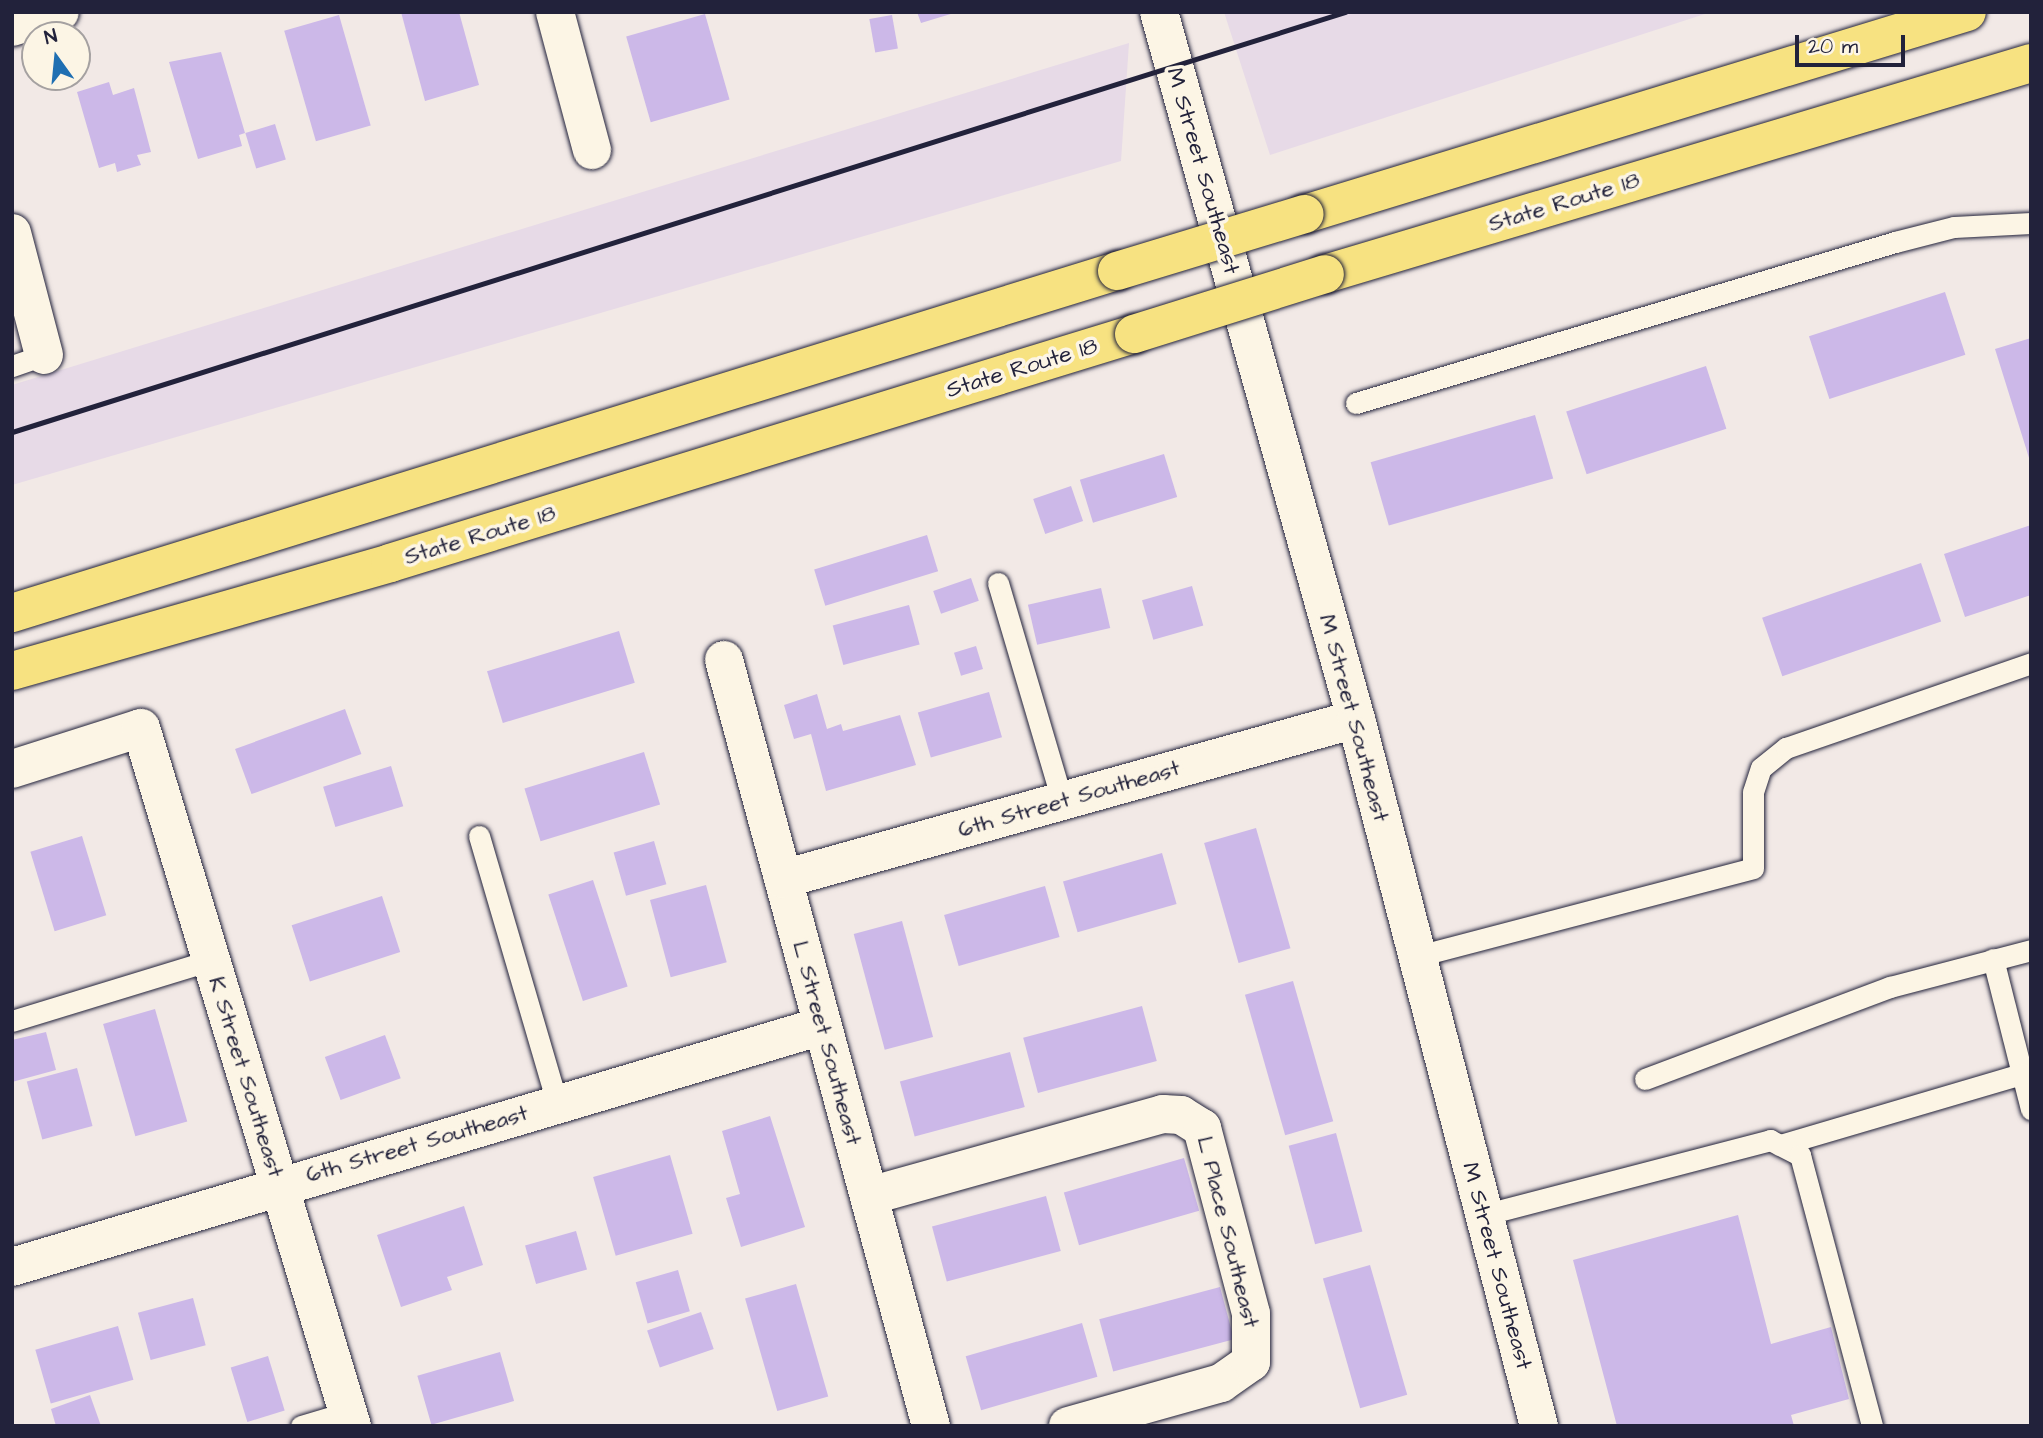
<!DOCTYPE html>
<style>
body{margin:0}
#map{position:relative;width:2043px;height:1438px;overflow:hidden;background:#f2e9e6;font-family:"Architects Daughter",sans-serif}
div>[style]{position:absolute}
.built>*{inset:0;background:#e7dae7}
.building>*{inset:0;background:#ccb8e8;transform-origin:0 0}
.roads{filter:drop-shadow(0 0 2px #22223b) drop-shadow(0 0 2px #22223b)}
.service>*{height:21px;margin:-10.5px;padding:0 10.5px;transform-origin:10.5px;border-radius:10.5px;background:#fcf5e5}
.minor>*{height:38px;margin:-19px;padding:0 19px;transform-origin:19px;border-radius:19px;background:#fcf5e5}
.tertiary>*{height:38px;margin:-19px;padding:0 19px;transform-origin:19px;border-radius:19px;background:#fcf5e5}
.secondary>*{height:38px;margin:-19px;padding:0 19px;transform-origin:19px;border-radius:19px;background:#fcf5e5}
.motorway>*{height:38px;margin:-19px;padding:0 19px;transform-origin:19px;border-radius:19px;background:#f7e281}
.rail>*{height:5px;margin:-2.5px;padding:0 2.5px;transform-origin:2.5px;border-radius:2.5px;background:#22223b}
.bridges{filter:drop-shadow(0 0 2px #22223b) drop-shadow(0 0 2px #22223b)}
.motorway-bridge>*{height:38px;margin:-19px;padding:0 19px;transform-origin:19px;border-radius:19px;background:#f7e281}
span{translate:-50% -50%;white-space:nowrap;text-align:center;line-height:1.15;-webkit-text-stroke:7px #fcf5e5;paint-order:stroke}
.street-label{font-size:23px;color:#22223b}
.frame{position:absolute;inset:0;border:14px solid #22223b;pointer-events:none}
.north{position:absolute;left:21px;top:21px;width:70px;height:70px;box-sizing:border-box;background:#fcf5e5;border:2px solid #a5a1a1;border-radius:50%;rotate:345deg;font-size:19px;font-weight:700;line-height:28px;text-align:center;color:#22223b}
.north::after{content:'';display:block;margin:auto;width:24px;height:32px;background:#1f6fb2;clip-path:polygon(50% 0,100% 100%,50% 72%,0 100%)}
.scale{position:absolute;left:1795px;top:35px;width:110px;height:32px;box-sizing:border-box;border:4px solid #22223b;border-top:0;padding-left:9px;font-size:21px;line-height:24px;white-space:nowrap;color:#22223b;-webkit-text-stroke:5px #fcf5e5;paint-order:stroke}
</style>
<div id="map">
<div class="built">
<i style="clip-path:polygon(1224px 12px,1711px 12px,1270px 155px)"></i>
<i style="clip-path:polygon(1129px 43px,1121px 161px,12px 485px,12px 385px)"></i>
</div>
<div class="building">
<i style="clip-path:polygon(401px 12px,459px 12px,479px 85px,425px 101px)"></i>
<i style="clip-path:polygon(917px 12px,954px 12px,954px 13px,921px 23px)"></i>
<i style="left:705px;top:14px;width:89px;height:82px;rotate:74deg"></i>
<i style="left:339px;top:15px;width:115px;height:57px;rotate:74deg"></i>
<i style="left:892px;top:15px;width:34px;height:23px;rotate:80deg"></i>
<i style="clip-path:polygon(221px 52px,245px 133px,239px 135px,242px 146px,198px 159px,169px 62px)"></i>
<i style="clip-path:polygon(109px 82px,113px 95px,134px 88px,151px 152px,137px 155px,141px 165px,117px 172px,115px 163px,99px 168px,77px 92px)"></i>
<i style="left:275px;top:124px;width:37px;height:31px;rotate:73deg"></i>
<i style="left:1945px;top:292px;width:66px;height:143px;rotate:72deg"></i>
<i style="clip-path:polygon(2031px 338px,2031px 461px,2030px 461px,1995px 349px)"></i>
<i style="left:1706px;top:366px;width:66px;height:147px;rotate:72deg"></i>
<i style="left:1535px;top:415px;width:66px;height:171px;rotate:74deg"></i>
<i style="left:1164px;top:454px;width:45px;height:88px;rotate:73deg"></i>
<i style="left:1071px;top:486px;width:37px;height:40px;rotate:71deg"></i>
<i style="clip-path:polygon(2031px 525px,2031px 595px,1965px 617px,1944px 554px)"></i>
<i style="left:927px;top:535px;width:38px;height:118px;rotate:73deg"></i>
<i style="left:1921px;top:563px;width:62px;height:168px;rotate:71deg"></i>
<i style="left:971px;top:578px;width:24px;height:40px;rotate:71deg"></i>
<i style="left:1192px;top:586px;width:41px;height:52px;rotate:74deg"></i>
<i style="left:1101px;top:588px;width:41px;height:75px;rotate:77deg"></i>
<i style="left:909px;top:605px;width:41px;height:79px;rotate:75deg"></i>
<i style="left:619px;top:631px;width:54px;height:138px;rotate:73deg"></i>
<i style="left:976px;top:646px;width:24px;height:23px;rotate:73deg"></i>
<i style="left:989px;top:692px;width:47px;height:74px;rotate:74deg"></i>
<i style="clip-path:polygon(817px 694px,827px 729px,841px 724px,843px 731px,900px 715px,916px 765px,826px 791px,811px 734px,794px 739px,784px 705px)"></i>
<i style="left:345px;top:709px;width:48px;height:117px;rotate:70deg"></i>
<i style="left:644px;top:752px;width:55px;height:125px;rotate:73deg"></i>
<i style="left:391px;top:766px;width:42px;height:71px;rotate:73deg"></i>
<i style="left:1256px;top:828px;width:125px;height:54px;rotate:74deg"></i>
<i style="left:82px;top:836px;width:83px;height:54px;rotate:73deg"></i>
<i style="left:654px;top:841px;width:45px;height:42px;rotate:74deg"></i>
<i style="left:1162px;top:853px;width:53px;height:103px;rotate:74deg"></i>
<i style="left:593px;top:880px;width:112px;height:47px;rotate:72deg"></i>
<i style="left:706px;top:885px;width:80px;height:58px;rotate:75deg"></i>
<i style="left:1045px;top:886px;width:53px;height:105px;rotate:74deg"></i>
<i style="left:382px;top:896px;width:59px;height:95px;rotate:72deg"></i>
<i style="left:902px;top:921px;width:120px;height:50px;rotate:75deg"></i>
<i style="left:1293px;top:981px;width:146px;height:50px;rotate:74deg"></i>
<i style="left:1142px;top:1006px;width:57px;height:123px;rotate:75deg"></i>
<i style="left:155px;top:1009px;width:117px;height:54px;rotate:74deg"></i>
<i style="clip-path:polygon(46px 1032px,56px 1070px,12px 1082px,12px 1040px)"></i>
<i style="left:385px;top:1035px;width:46px;height:64px;rotate:70deg"></i>
<i style="left:1010px;top:1052px;width:57px;height:114px;rotate:75deg"></i>
<i style="left:77px;top:1068px;width:60px;height:52px;rotate:75deg"></i>
<i style="clip-path:polygon(770px 1116px,805px 1227px,741px 1247px,726px 1198px,740px 1194px,722px 1131px)"></i>
<i style="left:1336px;top:1133px;width:102px;height:49px;rotate:75deg"></i>
<i style="left:670px;top:1155px;width:82px;height:80px;rotate:74deg"></i>
<i style="left:1184px;top:1158px;width:55px;height:125px;rotate:74deg"></i>
<i style="left:1046px;top:1196px;width:57px;height:118px;rotate:75deg"></i>
<i style="clip-path:polygon(464px 1206px,483px 1265px,447px 1277px,452px 1290px,401px 1307px,377px 1235px)"></i>
<i style="clip-path:polygon(1738px 1215px,1771px 1344px,1831px 1327px,1849px 1399px,1791px 1415px,1794px 1426px,1617px 1426px,1573px 1260px)"></i>
<i style="left:576px;top:1231px;width:40px;height:53px;rotate:74deg"></i>
<i style="left:1370px;top:1265px;width:135px;height:49px;rotate:74deg"></i>
<i style="left:678px;top:1270px;width:43px;height:44px;rotate:74deg"></i>
<i style="left:796px;top:1284px;width:117px;height:53px;rotate:74deg"></i>
<i style="left:1220px;top:1287px;width:54px;height:125px;rotate:75deg"></i>
<i style="left:193px;top:1298px;width:49px;height:57px;rotate:75deg"></i>
<i style="left:701px;top:1312px;width:39px;height:57px;rotate:71deg"></i>
<i style="left:1082px;top:1323px;width:56px;height:121px;rotate:74deg"></i>
<i style="left:118px;top:1326px;width:56px;height:86px;rotate:74deg"></i>
<i style="left:500px;top:1352px;width:51px;height:86px;rotate:74deg"></i>
<i style="left:268px;top:1356px;width:57px;height:39px;rotate:73deg"></i>
<i style="clip-path:polygon(90px 1395px,101px 1426px,56px 1426px,51px 1409px)"></i>
</div>
<div class="roads">
<div class="service">
<i style="left:12px;top:366px;width:34px;rotate:-19deg"></i>
<i style="left:1356px;top:403px;width:563px;rotate:-16.63deg"></i>
<i style="left:1895px;top:242px;width:61px;rotate:-14.3deg"></i>
<i style="left:1954px;top:227px;width:77px;rotate:-3deg"></i>
<i style="left:998px;top:583px;width:227px;rotate:73.6deg"></i>
<i style="left:479px;top:836px;width:278px;rotate:73.7deg"></i>
<i style="left:1418px;top:956px;width:346px;rotate:-14.7deg"></i>
<i style="left:1753px;top:868px;width:76px;rotate:-90deg"></i>
<i style="left:1753px;top:792px;width:25px;rotate:-72deg"></i>
<i style="left:1761px;top:768px;width:32px;rotate:-39deg"></i>
<i style="left:1786px;top:748px;width:259px;rotate:-19.1deg"></i>
<i style="left:1993px;top:959px;width:155px;rotate:75.8deg"></i>
<i style="left:12px;top:1021px;width:209px;rotate:-17deg"></i>
<i style="left:1645px;top:1079px;width:262px;rotate:-20.6deg"></i>
<i style="left:1890px;top:987px;width:146px;rotate:-14.7deg"></i>
<i style="left:1780px;top:1145px;width:252px;rotate:-16.4deg"></i>
<i style="left:1483px;top:1215px;width:297px;rotate:-14.6deg"></i>
<i style="left:1770px;top:1140px;width:34px;rotate:27deg"></i>
<i style="left:1800px;top:1155px;width:280px;rotate:75.1deg"></i>
<i style="left:301px;top:1426px;width:49px;rotate:-16.6deg"></i>
</div>
<div class="minor">
<i style="left:555px;top:12px;width:143px;rotate:75deg"></i>
<i style="left:12px;top:233px;width:126px;rotate:75.3deg"></i>
<i style="left:724px;top:660px;width:793px;rotate:74.88deg"></i>
<i style="left:12px;top:769px;width:135px;rotate:-17.6deg"></i>
<i style="left:141px;top:728px;width:729px;rotate:73.18deg"></i>
<i style="left:783px;top:879px;width:595px;rotate:-15.6deg"></i>
<i style="left:869px;top:1196px;width:305px;rotate:-15.6deg"></i>
<i style="left:1163px;top:1114px;width:18px;rotate:3deg"></i>
<i style="left:1181px;top:1115px;width:25px;rotate:32deg"></i>
<i style="left:1202px;top:1128px;width:192px;rotate:75.2deg"></i>
<i style="left:1251px;top:1314px;width:48px;rotate:90deg"></i>
<i style="left:1251px;top:1362px;width:37px;rotate:145deg"></i>
<i style="left:1221px;top:1383px;width:159px;rotate:164.3deg"></i>
<i style="left:12px;top:1267px;width:845px;rotate:-16.57deg"></i>
</div>
<div class="tertiary">
<i style="left:12px;top:27px;width:50px;rotate:-17.4deg"></i>
</div>
<div class="secondary">
<i style="left:1159px;top:12px;width:734px;rotate:74.43deg"></i>
<i style="left:1356px;top:719px;width:730px;rotate:75.49deg"></i>
</div>
<div class="motorway">
<i style="left:1305px;top:214px;width:692px;rotate:-16.97deg"></i>
<i style="left:1325px;top:274px;width:737px;rotate:-16.64deg"></i>
<i style="left:12px;top:613px;width:1157px;rotate:-17.2deg"></i>
<i style="left:12px;top:671px;width:393px;rotate:-15.9deg"></i>
<i style="left:390px;top:563px;width:778px;rotate:-17.11deg"></i>
</div>
</div>
<div class="rail">
<i style="left:12px;top:432px;width:1398px;rotate:-17.49deg"></i>
</div>
<div class="bridges">
<div class="motorway-bridge">
<i style="left:1117px;top:271px;width:196px;rotate:-16.9deg"></i>
<i style="left:1134px;top:334px;width:200px;rotate:-17.4deg"></i>
</div>
</div>
<div class="street-label">
<span style="left:1203px;top:171px;rotate:74deg">M Street Southeast</span>
<span style="left:1564px;top:202px;rotate:-17deg">State Route 18</span>
<span style="left:1022px;top:368px;rotate:-17deg">State Route 18</span>
<span style="left:480px;top:535px;rotate:-17deg">State Route 18</span>
<span style="left:1354px;top:718px;rotate:75deg">M Street Southeast</span>
<span style="left:1069px;top:799px;rotate:-16deg">6th Street Southeast</span>
<span style="left:827px;top:1043px;rotate:75deg">L Street Southeast</span>
<span style="left:246px;top:1077px;rotate:73deg">K Street Southeast</span>
<span style="left:417px;top:1144px;rotate:-16deg">6th Street Southeast</span>
<span style="left:1228px;top:1232px;rotate:76deg">L Place Southeast</span>
<span style="left:1497px;top:1266px;rotate:75deg">M Street Southeast</span>
</div>
<div class="frame"></div>
<div class="north">N</div>
<div class="scale">20 m</div>
</div>
